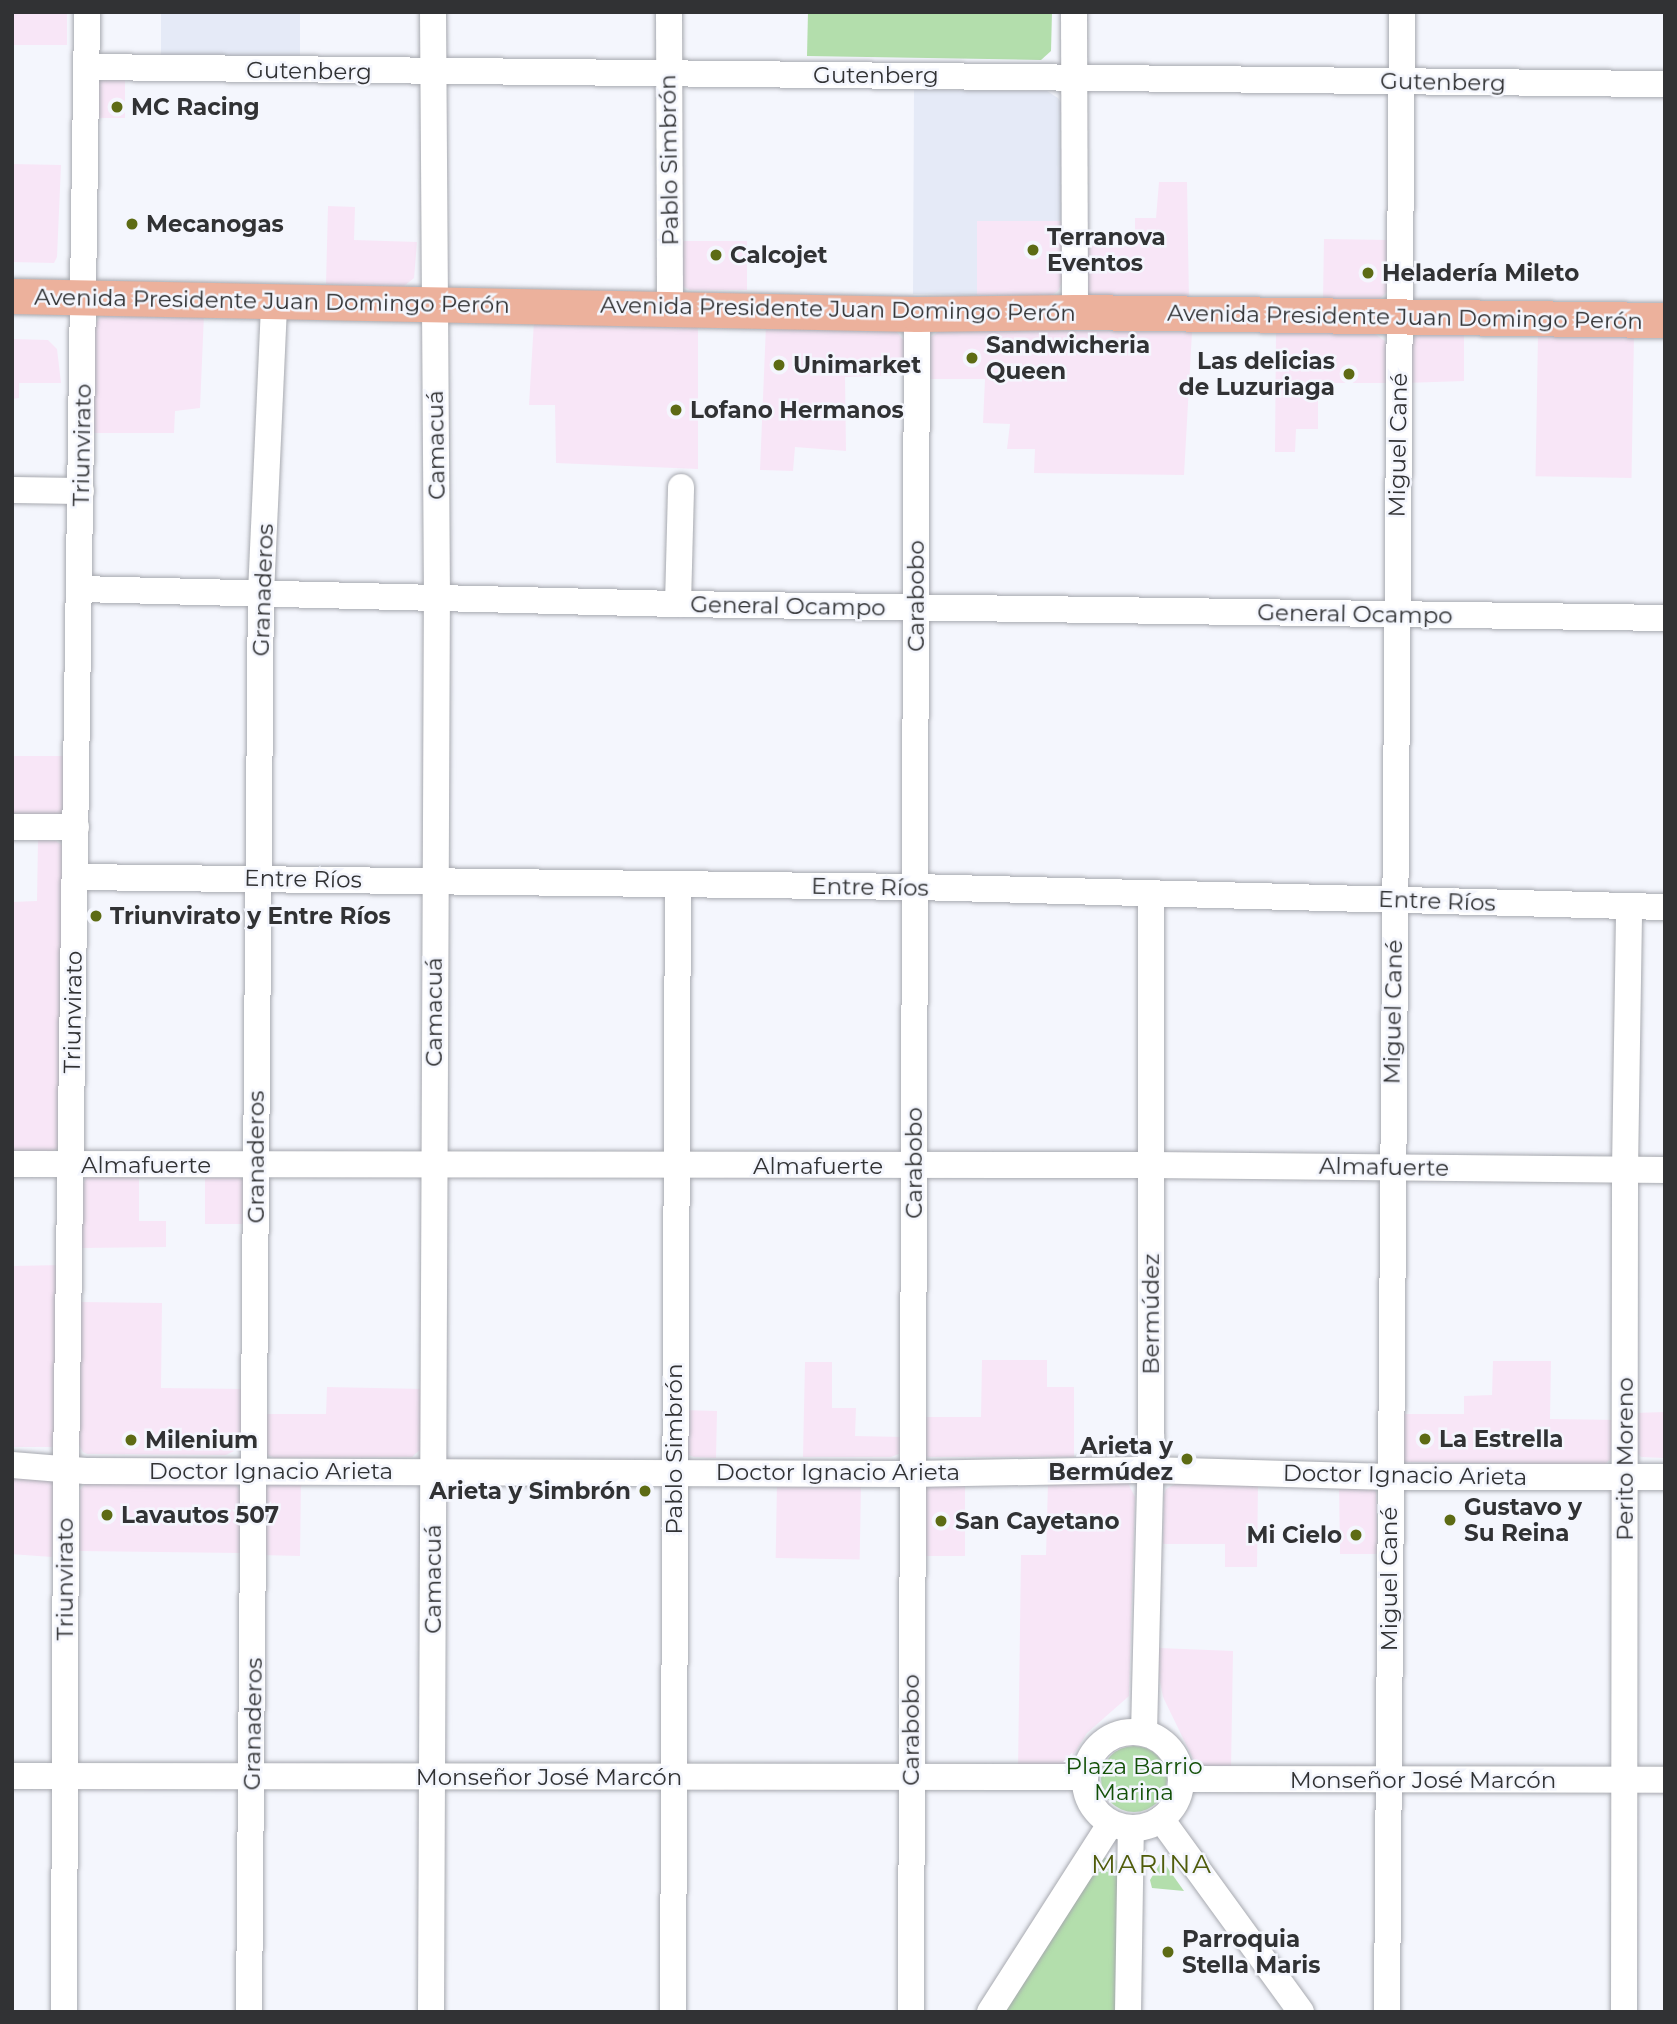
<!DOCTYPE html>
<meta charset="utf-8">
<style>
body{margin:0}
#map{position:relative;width:1677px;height:2024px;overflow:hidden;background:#f4f6fd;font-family:Montserrat,sans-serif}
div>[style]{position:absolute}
.commercial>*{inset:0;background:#f8e6f7;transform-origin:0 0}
.built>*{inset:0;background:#e5eaf7;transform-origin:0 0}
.green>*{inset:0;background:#b3deac}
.round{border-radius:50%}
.roads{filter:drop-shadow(0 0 2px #a7a9af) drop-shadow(0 0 2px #a7a9af)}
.minor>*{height:26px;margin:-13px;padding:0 13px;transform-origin:13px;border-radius:13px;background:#fff}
.minor>.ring{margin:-13px;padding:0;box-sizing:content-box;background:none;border:26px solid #fff;border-radius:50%}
.major>*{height:35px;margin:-17.5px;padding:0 17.5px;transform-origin:17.5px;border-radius:17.5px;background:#ecb19c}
.dots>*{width:19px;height:19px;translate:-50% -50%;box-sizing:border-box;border:4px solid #f4f6fd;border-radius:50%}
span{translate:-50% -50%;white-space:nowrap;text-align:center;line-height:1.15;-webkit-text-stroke:5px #f4f6fd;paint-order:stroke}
.street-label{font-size:23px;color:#313234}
.poi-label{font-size:23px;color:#313234;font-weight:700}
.left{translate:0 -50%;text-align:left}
.right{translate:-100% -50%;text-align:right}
.park-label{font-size:23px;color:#125007}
.quarter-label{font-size:26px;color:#4f5c0b;letter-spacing:2px}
.frame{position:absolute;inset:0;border:14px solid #313234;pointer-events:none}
</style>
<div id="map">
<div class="commercial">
<i style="left:12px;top:12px;width:55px;height:33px"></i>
<i style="clip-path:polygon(125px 76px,125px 118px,94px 118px,99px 79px)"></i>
<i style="clip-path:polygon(12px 164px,61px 165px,57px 257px,54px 263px,12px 262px)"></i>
<i style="clip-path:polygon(1159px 182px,1187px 182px,1189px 301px,1085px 297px,1081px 246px,1135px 246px,1135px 218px,1156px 218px)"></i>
<i style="clip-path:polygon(328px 206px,355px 207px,354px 240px,417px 242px,414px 278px,404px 286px,326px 284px)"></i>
<i style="clip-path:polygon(977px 221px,1062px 221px,1062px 282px,1058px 291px,1050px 296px,977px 295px)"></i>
<i style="clip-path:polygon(1324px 239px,1390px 240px,1390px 287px,1385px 294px,1378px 300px,1323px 300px)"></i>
<i style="clip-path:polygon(676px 241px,747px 241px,747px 290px,690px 290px,684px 287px,677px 281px)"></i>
<i style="clip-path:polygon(110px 314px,204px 314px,200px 408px,175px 411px,174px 433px,89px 433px,92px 329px,99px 318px)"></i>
<i style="clip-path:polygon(534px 321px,698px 322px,698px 469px,556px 463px,555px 405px,529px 405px)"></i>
<i style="clip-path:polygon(766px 325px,895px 330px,906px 343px,907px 375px,845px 377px,846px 451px,795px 447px,793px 471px,760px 470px)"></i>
<i style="clip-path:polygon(942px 329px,1192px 332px,1184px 475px,1034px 473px,1035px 449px,1007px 449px,1010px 424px,983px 423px,985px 379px,925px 379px,927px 340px)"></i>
<i style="clip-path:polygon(1276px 332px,1372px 332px,1385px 341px,1388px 349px,1388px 383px,1318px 383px,1318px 429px,1296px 429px,1295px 452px,1275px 452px)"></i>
<i style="clip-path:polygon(1420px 335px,1464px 335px,1464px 381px,1405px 383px,1409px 339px)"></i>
<i style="left:1634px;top:335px;width:143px;height:96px;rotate:91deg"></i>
<i style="clip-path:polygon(12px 339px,48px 340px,57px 349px,61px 383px,19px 383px,19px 398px,12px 399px)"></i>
<i style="clip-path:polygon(12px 756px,66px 756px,63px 813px,56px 821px,12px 822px)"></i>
<i style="clip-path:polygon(38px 839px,56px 841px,62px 845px,61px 1146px,50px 1153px,12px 1153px,12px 902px,37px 901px)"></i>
<i style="clip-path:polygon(139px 1171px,139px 1221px,166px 1221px,166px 1247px,82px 1248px,82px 1187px,88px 1174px)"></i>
<i style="clip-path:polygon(205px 1171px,232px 1171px,243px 1180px,245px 1224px,205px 1224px)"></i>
<i style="clip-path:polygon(63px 1265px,53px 1447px,12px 1447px,12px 1266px)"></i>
<i style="clip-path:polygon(80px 1302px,162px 1303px,161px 1388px,245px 1389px,241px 1443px,234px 1451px,226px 1455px,87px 1454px,83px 1452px,78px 1443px)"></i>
<i style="clip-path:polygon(982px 1360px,1047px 1360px,1047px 1387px,1074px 1387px,1074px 1457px,928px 1457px,923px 1453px,921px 1417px,981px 1417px)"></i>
<i style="clip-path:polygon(1493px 1361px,1551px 1361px,1550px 1419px,1621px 1420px,1616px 1454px,1604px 1465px,1405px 1462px,1399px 1457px,1397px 1414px,1464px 1414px,1464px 1396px,1492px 1395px)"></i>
<i style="clip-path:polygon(805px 1362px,832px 1362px,832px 1408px,856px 1408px,855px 1436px,903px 1437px,899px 1454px,891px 1457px,803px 1457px)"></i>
<i style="clip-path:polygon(327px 1387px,424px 1389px,423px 1447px,412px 1457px,274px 1458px,266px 1454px,262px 1414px,326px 1414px)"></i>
<i style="clip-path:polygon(681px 1410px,717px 1411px,716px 1458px,694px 1457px,685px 1454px)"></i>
<i style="clip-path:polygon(1665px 1412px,1665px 1458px,1641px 1457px,1636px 1452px,1635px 1413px)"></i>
<i style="left:12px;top:1473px;width:46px;height:81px;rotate:4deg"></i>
<i style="clip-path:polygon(301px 1479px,300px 1556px,261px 1555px,262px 1488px,268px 1481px)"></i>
<i style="clip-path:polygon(1127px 1481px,1135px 1497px,1129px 1696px,1087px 1733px,1067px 1765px,1018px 1770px,1021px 1555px,1046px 1555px,1048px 1483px)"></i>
<i style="clip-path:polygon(234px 1482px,241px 1492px,241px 1553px,79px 1551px,80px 1490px,85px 1484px)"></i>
<i style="left:777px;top:1482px;width:84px;height:76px;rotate:1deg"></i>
<i style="clip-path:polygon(965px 1482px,965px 1556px,922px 1556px,926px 1487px)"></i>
<i style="clip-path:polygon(1177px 1483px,1258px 1483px,1257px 1567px,1225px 1567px,1225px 1544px,1163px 1544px,1164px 1495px,1166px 1489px)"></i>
<i style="clip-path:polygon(1339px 1484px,1372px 1487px,1376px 1492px,1378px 1554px,1340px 1554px)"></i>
<i style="clip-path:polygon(1159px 1648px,1233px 1651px,1231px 1769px,1196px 1765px,1163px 1697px,1159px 1677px)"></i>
</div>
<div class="built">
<i style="left:161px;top:12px;width:139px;height:47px"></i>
<i style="clip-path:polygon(914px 90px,1047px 91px,1058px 98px,1063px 106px,1062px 221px,977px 221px,977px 295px,913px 294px)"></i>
</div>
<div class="green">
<i style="clip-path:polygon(808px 12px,1052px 12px,1051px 51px,1041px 60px,807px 56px)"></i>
<i class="round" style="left:1101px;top:1746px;width:66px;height:66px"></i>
<i style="clip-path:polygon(1113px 1857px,1120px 1864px,1118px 2012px,1001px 2012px,1104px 1858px)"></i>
<i style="clip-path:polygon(1162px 1860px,1184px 1891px,1152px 1888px,1150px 1880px)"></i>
</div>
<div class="roads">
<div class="minor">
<i style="left:669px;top:12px;width:295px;rotate:89.8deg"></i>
<i style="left:1074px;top:12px;width:300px;rotate:89.8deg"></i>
<i style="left:86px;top:67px;width:1579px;rotate:0.62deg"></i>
<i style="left:12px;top:490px;width:69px;rotate:0.8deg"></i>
<i style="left:80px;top:589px;width:598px;rotate:1.44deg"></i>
<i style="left:678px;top:604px;width:987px;rotate:0.81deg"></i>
<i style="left:678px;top:604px;width:117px;rotate:-88.5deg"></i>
<i style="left:12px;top:827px;width:64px"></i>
<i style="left:75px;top:877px;width:841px;rotate:0.68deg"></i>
<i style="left:916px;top:887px;width:749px;rotate:1.53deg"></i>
<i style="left:12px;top:1164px;width:1138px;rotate:0.05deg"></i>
<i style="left:1150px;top:1165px;width:515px;rotate:0.56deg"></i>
<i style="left:12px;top:1465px;width:74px;rotate:4.6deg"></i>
<i style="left:86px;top:1471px;width:825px;rotate:0.21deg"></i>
<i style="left:911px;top:1474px;width:239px;rotate:-1deg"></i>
<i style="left:1150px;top:1470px;width:239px;rotate:1.7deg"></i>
<i style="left:1389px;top:1477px;width:276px"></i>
<i class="ring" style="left:1085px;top:1732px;width:70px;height:70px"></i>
<i style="left:1144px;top:1733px;width:297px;rotate:-88.6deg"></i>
<i style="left:1151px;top:1436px;width:542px;rotate:-90deg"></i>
<i style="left:12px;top:1776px;width:1073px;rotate:0.05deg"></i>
<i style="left:1182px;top:1779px;width:483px;rotate:0.1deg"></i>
<i style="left:1161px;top:1819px;width:238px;rotate:54deg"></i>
<i style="left:64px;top:2012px;width:545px;rotate:-89.79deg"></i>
<i style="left:66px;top:1467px;width:1455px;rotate:-89.17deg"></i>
<i style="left:249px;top:2012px;width:1419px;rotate:-89.52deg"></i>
<i style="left:261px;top:593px;width:291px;rotate:-87.4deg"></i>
<i style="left:431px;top:2012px;width:1412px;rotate:-89.76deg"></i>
<i style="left:437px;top:600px;width:588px;rotate:-90.39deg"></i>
<i style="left:673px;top:2012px;width:1126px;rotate:-89.75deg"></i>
<i style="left:911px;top:2012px;width:1698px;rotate:-89.8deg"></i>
<i style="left:990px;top:2012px;width:224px;rotate:-57.4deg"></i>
<i style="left:1128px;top:2012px;width:184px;rotate:-89.1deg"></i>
<i style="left:1387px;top:2012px;width:2000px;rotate:-89.57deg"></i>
<i style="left:1624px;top:2012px;width:842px;rotate:-89.93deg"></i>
<i style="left:1625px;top:1170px;width:263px;rotate:-89.1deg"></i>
</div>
<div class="major">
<i style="left:12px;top:296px;width:905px;rotate:1.14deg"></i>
<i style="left:917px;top:314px;width:158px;rotate:-0.7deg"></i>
<i style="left:1075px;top:312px;width:590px;rotate:0.78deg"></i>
</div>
</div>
<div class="dots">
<i style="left:117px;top:107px;background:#5d6b14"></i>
<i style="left:132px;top:224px;background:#5d6b14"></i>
<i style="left:1033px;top:250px;background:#5d6b14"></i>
<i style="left:716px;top:255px;background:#5d6b14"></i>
<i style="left:1368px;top:273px;background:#5d6b14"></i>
<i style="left:972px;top:358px;background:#5d6b14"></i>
<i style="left:779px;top:365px;background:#5d6b14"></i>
<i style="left:1349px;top:374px;background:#5d6b14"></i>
<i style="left:676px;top:410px;background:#5d6b14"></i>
<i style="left:96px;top:916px;background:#5d6b14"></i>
<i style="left:1425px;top:1439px;background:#5d6b14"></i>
<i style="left:131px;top:1440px;background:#5d6b14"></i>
<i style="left:1187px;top:1459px;background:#5d6b14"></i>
<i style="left:645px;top:1491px;background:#5d6b14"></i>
<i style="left:107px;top:1515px;background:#5d6b14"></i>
<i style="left:1450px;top:1520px;background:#5d6b14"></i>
<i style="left:941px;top:1521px;background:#5d6b14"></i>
<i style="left:1356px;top:1535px;background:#5d6b14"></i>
<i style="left:1168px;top:1952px;background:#5d6b14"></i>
</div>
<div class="street-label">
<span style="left:309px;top:71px;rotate:1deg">Gutenberg</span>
<span style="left:876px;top:75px">Gutenberg</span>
<span style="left:1443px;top:82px;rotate:1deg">Gutenberg</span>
<span style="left:669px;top:160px;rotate:-91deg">Pablo Simbrón</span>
<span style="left:272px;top:301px;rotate:1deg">Avenida Presidente Juan Domingo Perón</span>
<span style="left:838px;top:309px;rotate:1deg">Avenida Presidente Juan Domingo Perón</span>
<span style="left:1405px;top:317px;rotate:1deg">Avenida Presidente Juan Domingo Perón</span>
<span style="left:82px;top:445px;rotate:-89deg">Triunvirato</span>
<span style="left:436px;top:445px;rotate:-91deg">Camacuá</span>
<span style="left:1398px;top:445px;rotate:-89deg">Miguel Cané</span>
<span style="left:263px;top:590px;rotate:-88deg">Granaderos</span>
<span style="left:916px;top:596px;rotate:-90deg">Carabobo</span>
<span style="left:788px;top:606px;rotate:1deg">General Ocampo</span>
<span style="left:1355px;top:614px;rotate:1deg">General Ocampo</span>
<span style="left:303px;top:879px;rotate:1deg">Entre Ríos</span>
<span style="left:870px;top:887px;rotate:1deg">Entre Ríos</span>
<span style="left:1437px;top:901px;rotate:2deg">Entre Ríos</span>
<span style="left:73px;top:1012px;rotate:-89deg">Triunvirato</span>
<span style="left:434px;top:1012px;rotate:-90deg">Camacuá</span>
<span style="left:1393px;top:1012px;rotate:-89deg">Miguel Cané</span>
<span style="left:256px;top:1157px;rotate:-90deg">Granaderos</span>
<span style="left:914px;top:1163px;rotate:-90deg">Carabobo</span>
<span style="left:146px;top:1165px">Almafuerte</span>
<span style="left:818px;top:1166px">Almafuerte</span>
<span style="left:1384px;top:1167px;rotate:1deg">Almafuerte</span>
<span style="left:1151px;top:1314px;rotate:-90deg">Bermúdez</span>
<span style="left:674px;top:1449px;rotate:-90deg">Pablo Simbrón</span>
<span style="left:1625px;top:1459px;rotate:-90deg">Perito Moreno</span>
<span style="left:271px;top:1471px">Doctor Ignacio Arieta</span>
<span style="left:838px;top:1472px">Doctor Ignacio Arieta</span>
<span style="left:1405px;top:1475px;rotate:1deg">Doctor Ignacio Arieta</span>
<span style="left:65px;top:1579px;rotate:-90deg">Triunvirato</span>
<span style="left:433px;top:1579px;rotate:-90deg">Camacuá</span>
<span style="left:1389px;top:1579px;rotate:-90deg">Miguel Cané</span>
<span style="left:253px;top:1724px;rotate:-89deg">Granaderos</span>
<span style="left:911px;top:1730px;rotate:-90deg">Carabobo</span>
<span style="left:549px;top:1777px">Monseñor José Marcón</span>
<span style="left:1423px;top:1780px">Monseñor José Marcón</span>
</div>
<div class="poi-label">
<span class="left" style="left:131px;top:107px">MC Racing</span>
<span class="left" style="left:146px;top:224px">Mecanogas</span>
<span class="left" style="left:1047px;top:250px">Terranova<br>Eventos</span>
<span class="left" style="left:730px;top:255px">Calcojet</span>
<span class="left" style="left:1382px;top:273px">Heladería Mileto</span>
<span class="left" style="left:986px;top:358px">Sandwicheria<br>Queen</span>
<span class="right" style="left:1335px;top:374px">Las delicias<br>de Luzuriaga</span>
<span class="left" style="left:793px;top:365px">Unimarket</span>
<span class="left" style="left:690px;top:410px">Lofano Hermanos</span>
<span class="left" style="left:110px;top:916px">Triunvirato y Entre Ríos</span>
<span class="left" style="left:1439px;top:1439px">La Estrella</span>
<span class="left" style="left:145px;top:1440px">Milenium</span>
<span class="right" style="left:1173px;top:1459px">Arieta y<br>Bermúdez</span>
<span class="right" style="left:631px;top:1491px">Arieta y Simbrón</span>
<span class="left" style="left:1464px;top:1520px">Gustavo y<br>Su Reina</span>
<span class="left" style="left:121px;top:1515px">Lavautos 507</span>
<span class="left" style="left:955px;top:1521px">San Cayetano</span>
<span class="right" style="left:1342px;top:1535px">Mi Cielo</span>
<span class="left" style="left:1182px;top:1952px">Parroquia<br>Stella Maris</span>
</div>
<div class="park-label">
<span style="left:1134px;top:1779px">Plaza Barrio<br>Marina</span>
</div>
<div class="quarter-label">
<span style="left:1152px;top:1865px">MARINA</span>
</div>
<div class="frame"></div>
</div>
